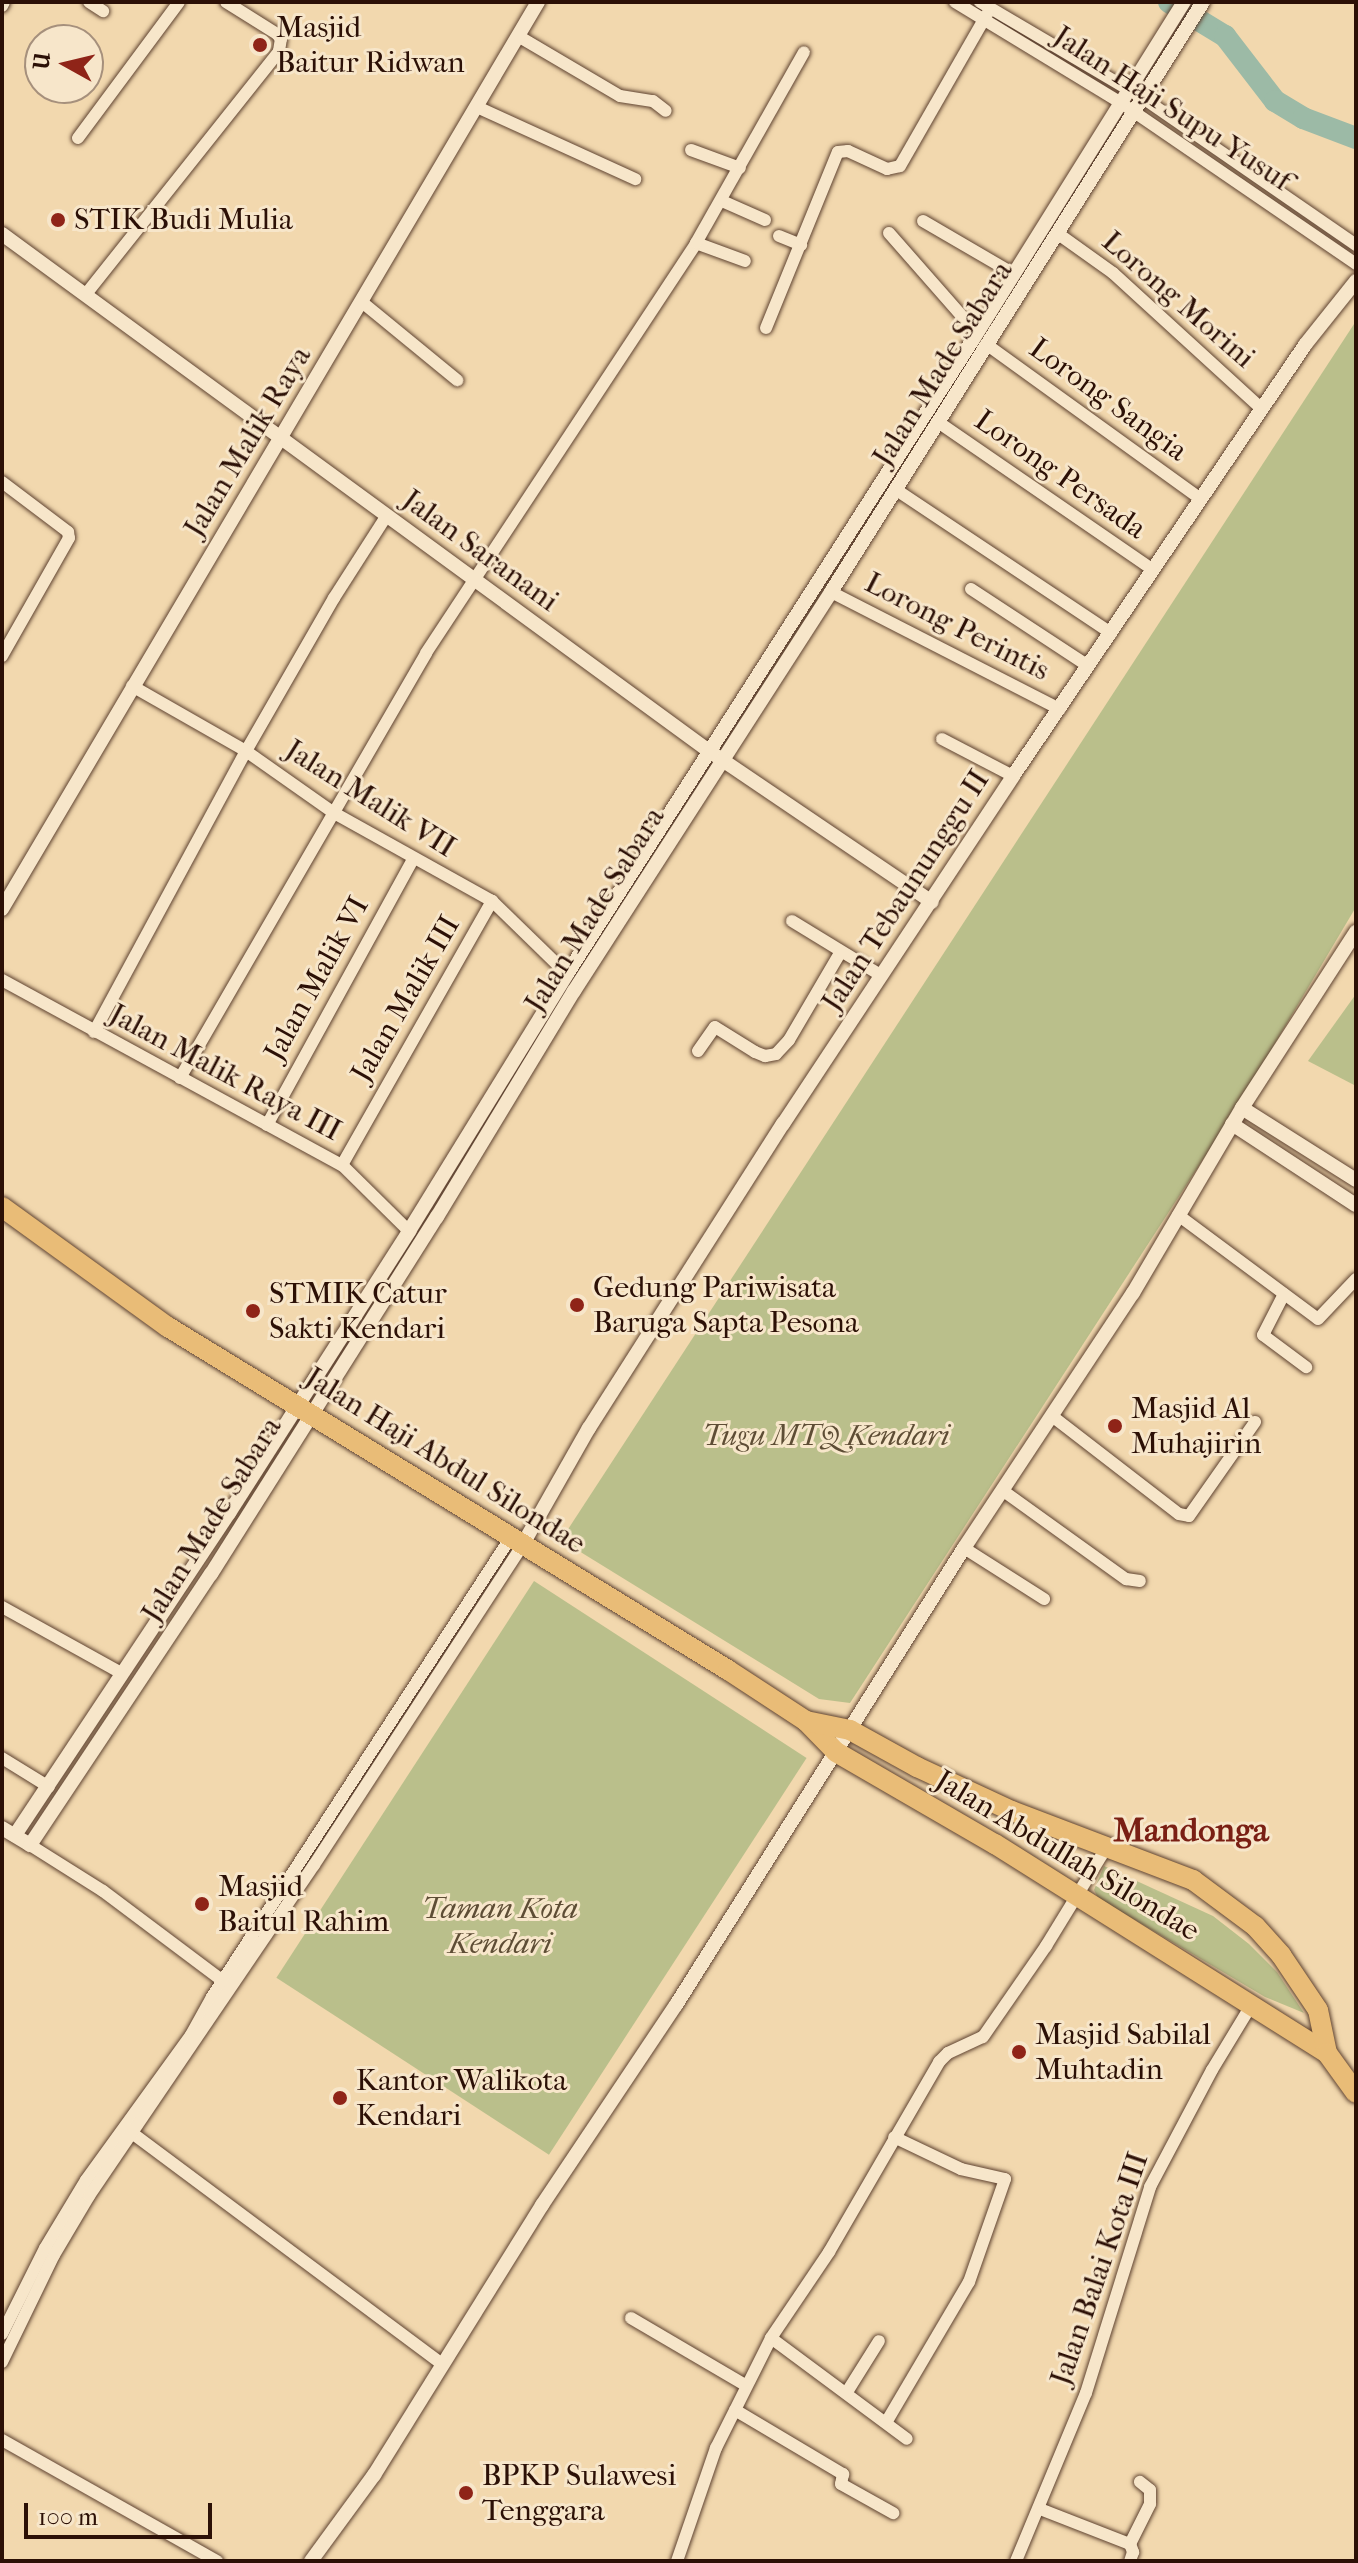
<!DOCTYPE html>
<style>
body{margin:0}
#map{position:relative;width:1358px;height:2563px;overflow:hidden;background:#f2d8ae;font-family:"IM FELL French Canon",serif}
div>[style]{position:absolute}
.green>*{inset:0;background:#babf8b;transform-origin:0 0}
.river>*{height:22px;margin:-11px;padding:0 11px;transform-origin:11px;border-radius:11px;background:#9cbaa6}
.roads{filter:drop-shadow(0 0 2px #5e4230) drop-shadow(0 0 2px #5e4230)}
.minor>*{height:12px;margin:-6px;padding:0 6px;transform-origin:6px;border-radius:6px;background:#f7e6ca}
.tertiary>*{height:14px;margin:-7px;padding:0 7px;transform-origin:7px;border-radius:7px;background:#f7e6ca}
.trunk>*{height:20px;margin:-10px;padding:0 10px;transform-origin:10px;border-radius:10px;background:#e9bc77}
.dots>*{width:22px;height:22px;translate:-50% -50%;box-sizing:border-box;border:4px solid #f7e6ca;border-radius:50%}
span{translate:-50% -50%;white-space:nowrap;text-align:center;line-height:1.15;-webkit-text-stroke:6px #f7e6ca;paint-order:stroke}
.poi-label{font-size:30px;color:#2c1006}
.left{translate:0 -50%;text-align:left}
.street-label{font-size:30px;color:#2c1006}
.park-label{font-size:30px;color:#5e4d35;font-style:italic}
.quarter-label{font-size:34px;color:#7a1f14;font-weight:700}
.frame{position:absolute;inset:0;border:4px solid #2c1006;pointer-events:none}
.north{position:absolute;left:24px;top:24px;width:80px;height:80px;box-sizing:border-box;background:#f7e6ca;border:2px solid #a6907c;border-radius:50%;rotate:278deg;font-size:22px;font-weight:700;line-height:32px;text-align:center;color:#2c1006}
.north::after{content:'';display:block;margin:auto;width:28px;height:36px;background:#8f2418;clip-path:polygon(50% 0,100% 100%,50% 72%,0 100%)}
.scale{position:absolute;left:24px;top:2503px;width:188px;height:36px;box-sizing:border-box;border:4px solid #2c1006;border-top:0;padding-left:10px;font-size:24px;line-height:28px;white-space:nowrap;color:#2c1006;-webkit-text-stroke:6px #f7e6ca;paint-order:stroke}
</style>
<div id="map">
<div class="green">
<i style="clip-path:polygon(1356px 321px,1356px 907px,1239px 1104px,850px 1703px,819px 1699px,561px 1540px)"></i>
<i style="clip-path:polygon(1356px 994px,1356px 1086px,1308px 1061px)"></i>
<i style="left:534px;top:1581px;width:325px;height:473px;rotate:33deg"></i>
<i style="clip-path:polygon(1104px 1866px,1213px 1916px,1249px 1944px,1277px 1972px,1304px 2013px,1265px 1997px,1098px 1898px,1094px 1890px)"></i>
</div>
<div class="river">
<i style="left:1169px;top:2px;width:66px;rotate:31.3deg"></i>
<i style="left:1225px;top:36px;width:82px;rotate:52.4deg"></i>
<i style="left:1275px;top:101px;width:33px;rotate:31deg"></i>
<i style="left:1303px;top:118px;width:57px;rotate:20.7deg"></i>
</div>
<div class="roads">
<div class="minor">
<i style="left:89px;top:2px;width:17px;rotate:33deg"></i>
<i style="left:955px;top:2px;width:194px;rotate:31.3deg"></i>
<i style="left:1121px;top:103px;width:285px;rotate:34.4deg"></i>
<i style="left:980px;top:2px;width:189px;rotate:30.5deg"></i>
<i style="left:1143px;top:98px;width:259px;rotate:34.6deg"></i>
<i style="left:2px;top:6px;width:4px;rotate:-63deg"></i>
<i style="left:518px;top:36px;width:118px;rotate:30.5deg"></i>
<i style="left:620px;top:96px;width:33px;rotate:9deg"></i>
<i style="left:653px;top:101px;width:16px;rotate:38deg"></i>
<i style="left:477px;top:107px;width:174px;rotate:24.5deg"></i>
<i style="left:78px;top:138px;width:169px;rotate:-53.4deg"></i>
<i style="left:691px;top:150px;width:52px;rotate:20.2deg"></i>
<i style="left:722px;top:201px;width:47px;rotate:23.8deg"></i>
<i style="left:923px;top:221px;width:105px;rotate:30.2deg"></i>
<i style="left:889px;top:233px;width:133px;rotate:48.7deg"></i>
<i style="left:1057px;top:233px;width:69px;rotate:35.5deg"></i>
<i style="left:1113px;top:273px;width:202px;rotate:42.4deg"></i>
<i style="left:779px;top:236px;width:24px;rotate:22deg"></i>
<i style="left:696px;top:243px;width:52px;rotate:20.2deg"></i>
<i style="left:86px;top:294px;width:310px;rotate:-51.5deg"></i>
<i style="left:279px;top:51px;width:12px;rotate:-81deg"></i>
<i style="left:281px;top:39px;width:6px;rotate:-129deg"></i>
<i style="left:277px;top:34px;width:60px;rotate:-147.9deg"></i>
<i style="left:363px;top:303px;width:122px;rotate:39.3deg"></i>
<i style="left:766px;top:328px;width:190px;rotate:-67.8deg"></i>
<i style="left:838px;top:152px;width:10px;rotate:-6deg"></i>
<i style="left:848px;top:151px;width:43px;rotate:24.8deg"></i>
<i style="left:887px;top:169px;width:13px;rotate:-13deg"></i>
<i style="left:900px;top:166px;width:175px;rotate:-60.2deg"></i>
<i style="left:986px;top:344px;width:265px;rotate:35.8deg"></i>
<i style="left:938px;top:422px;width:261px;rotate:34.5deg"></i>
<i style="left:2px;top:482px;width:83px;rotate:37.1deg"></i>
<i style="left:68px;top:532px;width:6px;rotate:81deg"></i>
<i style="left:69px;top:538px;width:136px;rotate:119.6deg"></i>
<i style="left:895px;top:489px;width:260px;rotate:33.7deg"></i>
<i style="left:971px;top:589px;width:140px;rotate:33.3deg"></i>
<i style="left:831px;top:592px;width:257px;rotate:27.1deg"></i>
<i style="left:132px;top:686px;width:131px;rotate:29.7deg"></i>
<i style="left:246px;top:751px;width:108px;rotate:35.2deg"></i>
<i style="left:334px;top:813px;width:181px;rotate:29.1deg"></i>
<i style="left:492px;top:901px;width:105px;rotate:44.2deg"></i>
<i style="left:942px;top:739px;width:80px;rotate:27.5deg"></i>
<i style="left:792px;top:921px;width:105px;rotate:31.4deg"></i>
<i style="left:2px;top:980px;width:387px;rotate:28.6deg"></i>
<i style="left:342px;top:1165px;width:94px;rotate:44.6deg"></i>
<i style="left:94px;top:1032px;width:319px;rotate:-61.6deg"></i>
<i style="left:246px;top:751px;width:177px;rotate:-60.1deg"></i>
<i style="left:334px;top:598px;width:98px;rotate:-57.4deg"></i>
<i style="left:698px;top:1051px;width:29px;rotate:-55deg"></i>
<i style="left:715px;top:1027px;width:47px;rotate:32deg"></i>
<i style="left:755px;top:1052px;width:11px;rotate:22deg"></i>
<i style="left:765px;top:1056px;width:11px;rotate:-10deg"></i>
<i style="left:776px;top:1054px;width:19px;rotate:-47deg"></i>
<i style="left:789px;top:1040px;width:101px;rotate:-59.6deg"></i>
<i style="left:180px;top:1078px;width:491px;rotate:-59.9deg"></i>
<i style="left:426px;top:653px;width:491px;rotate:-56.6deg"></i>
<i style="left:696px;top:243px;width:219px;rotate:-60.5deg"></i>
<i style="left:267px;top:1125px;width:303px;rotate:-61.2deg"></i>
<i style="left:342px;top:1165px;width:304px;rotate:-60.4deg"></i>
<i style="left:1178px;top:1215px;width:174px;rotate:36.6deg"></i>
<i style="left:1318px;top:1319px;width:55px;rotate:-46.5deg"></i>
<i style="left:1284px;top:1294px;width:46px;rotate:117.1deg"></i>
<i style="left:1263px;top:1335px;width:54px;rotate:36.7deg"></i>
<i style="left:1052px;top:1416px;width:160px;rotate:37.7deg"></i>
<i style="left:1179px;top:1514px;width:10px;rotate:11deg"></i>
<i style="left:1189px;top:1516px;width:115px;rotate:-54.9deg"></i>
<i style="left:1002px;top:1490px;width:153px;rotate:35.7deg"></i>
<i style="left:1126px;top:1579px;width:14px;rotate:8deg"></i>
<i style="left:964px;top:1548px;width:95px;rotate:32.5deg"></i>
<i style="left:2px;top:1607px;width:136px;rotate:29deg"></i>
<i style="left:2px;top:1758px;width:55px;rotate:31.7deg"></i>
<i style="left:30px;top:1845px;width:86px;rotate:32.2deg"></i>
<i style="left:103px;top:1891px;width:155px;rotate:36.9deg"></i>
<i style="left:132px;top:2133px;width:385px;rotate:36.7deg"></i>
<i style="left:631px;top:2318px;width:132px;rotate:30.4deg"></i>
<i style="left:2px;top:2334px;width:96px;rotate:-63.4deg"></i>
<i style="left:45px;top:2248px;width:79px;rotate:-58.9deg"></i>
<i style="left:86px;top:2180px;width:179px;rotate:-54.1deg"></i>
<i style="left:191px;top:2035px;width:43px;rotate:-61.1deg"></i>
<i style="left:212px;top:1997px;width:549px;rotate:-56.98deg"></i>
<i style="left:771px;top:2338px;width:169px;rotate:36.6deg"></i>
<i style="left:2px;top:2362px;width:119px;rotate:-64.1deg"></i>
<i style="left:54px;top:2255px;width:69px;rotate:-59.3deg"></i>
<i style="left:89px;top:2196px;width:400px;rotate:-55.8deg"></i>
<i style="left:314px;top:1865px;width:383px;rotate:-56.9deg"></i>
<i style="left:847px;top:2392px;width:60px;rotate:-57.9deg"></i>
<i style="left:735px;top:2410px;width:126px;rotate:30.7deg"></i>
<i style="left:843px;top:2474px;width:10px;rotate:101deg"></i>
<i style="left:841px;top:2484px;width:60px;rotate:29.1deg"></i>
<i style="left:887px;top:2421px;width:161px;rotate:-59.5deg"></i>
<i style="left:969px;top:2282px;width:109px;rotate:-70.7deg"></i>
<i style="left:1005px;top:2179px;width:45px;rotate:-167.2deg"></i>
<i style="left:961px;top:2169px;width:74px;rotate:-154.5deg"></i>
<i style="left:2px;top:2440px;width:247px;rotate:29.4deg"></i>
<i style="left:1040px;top:2509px;width:97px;rotate:21.3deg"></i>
<i style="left:1130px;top:2544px;width:9px;rotate:69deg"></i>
<i style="left:1133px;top:2552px;width:9px;rotate:108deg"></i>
<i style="left:1130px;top:2544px;width:45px;rotate:-63.4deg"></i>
<i style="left:1150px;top:2504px;width:14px;rotate:-90deg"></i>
<i style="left:1150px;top:2490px;width:13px;rotate:-141deg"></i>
<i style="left:677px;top:2561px;width:120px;rotate:-71deg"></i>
<i style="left:716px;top:2448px;width:123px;rotate:-63.4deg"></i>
<i style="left:771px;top:2338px;width:104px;rotate:-56deg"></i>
<i style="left:829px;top:2252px;width:220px;rotate:-59.9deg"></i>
<i style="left:939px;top:2062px;width:13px;rotate:-45deg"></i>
<i style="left:948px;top:2053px;width:38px;rotate:-25deg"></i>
<i style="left:983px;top:2037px;width:111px;rotate:-55.3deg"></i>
<i style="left:1046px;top:1946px;width:115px;rotate:-58.5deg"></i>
<i style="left:1016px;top:2561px;width:182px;rotate:-67.4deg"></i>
<i style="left:1086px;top:2393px;width:216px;rotate:-72.7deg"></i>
<i style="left:1150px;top:2187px;width:132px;rotate:-62.1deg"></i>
<i style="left:1212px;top:2070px;width:77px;rotate:-58.8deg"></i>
</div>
<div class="tertiary">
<i style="left:2px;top:234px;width:876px;rotate:36.18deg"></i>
<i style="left:709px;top:751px;width:269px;rotate:34.1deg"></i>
<i style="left:2px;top:909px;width:1054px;rotate:-59.42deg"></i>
<i style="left:1242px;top:1108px;width:135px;rotate:32.3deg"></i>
<i style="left:1232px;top:1124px;width:148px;rotate:33.2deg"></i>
<i style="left:523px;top:1544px;width:133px;rotate:-60.4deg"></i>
<i style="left:589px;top:1428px;width:361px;rotate:-57.5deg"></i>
<i style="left:783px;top:1124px;width:417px;rotate:-56.5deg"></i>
<i style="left:1013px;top:776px;width:521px;rotate:-55.88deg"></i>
<i style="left:1305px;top:345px;width:82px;rotate:-51.4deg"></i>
<i style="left:2px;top:1828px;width:33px;rotate:31deg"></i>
<i style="left:30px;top:1845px;width:326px;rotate:-56.3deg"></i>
<i style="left:211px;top:1574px;width:423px;rotate:-57.7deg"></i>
<i style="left:437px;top:1217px;width:264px;rotate:-58.8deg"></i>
<i style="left:574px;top:991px;width:475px;rotate:-57.2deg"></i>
<i style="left:831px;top:592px;width:697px;rotate:-57.77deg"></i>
<i style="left:15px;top:1835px;width:387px;rotate:-56.4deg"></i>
<i style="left:229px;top:1513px;width:335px;rotate:-57.4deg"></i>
<i style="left:409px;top:1231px;width:302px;rotate:-58.4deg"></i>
<i style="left:567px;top:974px;width:751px;rotate:-57.39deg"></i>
<i style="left:972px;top:341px;width:400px;rotate:-58deg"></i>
<i style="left:311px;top:2561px;width:107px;rotate:-53.8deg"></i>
<i style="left:374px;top:2475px;width:318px;rotate:-58.1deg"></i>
<i style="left:542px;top:2205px;width:241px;rotate:-56.2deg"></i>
<i style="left:676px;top:2005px;width:540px;rotate:-57.78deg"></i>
<i style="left:964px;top:1548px;width:306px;rotate:-56.5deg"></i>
<i style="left:1133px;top:1293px;width:215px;rotate:-59.5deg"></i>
<i style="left:1242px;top:1108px;width:210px;rotate:-57.1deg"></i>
</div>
<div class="trunk">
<i style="left:2px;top:1207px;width:205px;rotate:35.9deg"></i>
<i style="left:168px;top:1327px;width:657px;rotate:31.49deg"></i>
<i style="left:728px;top:1670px;width:93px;rotate:33.2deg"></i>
<i style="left:806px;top:1721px;width:43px;rotate:45.9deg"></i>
<i style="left:836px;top:1752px;width:184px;rotate:30.1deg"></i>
<i style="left:995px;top:1844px;width:392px;rotate:32.2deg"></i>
<i style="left:806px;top:1721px;width:45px;rotate:11.6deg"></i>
<i style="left:850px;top:1730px;width:77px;rotate:28.9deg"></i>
<i style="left:917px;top:1767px;width:105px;rotate:24.9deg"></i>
<i style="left:1012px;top:1811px;width:194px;rotate:20.9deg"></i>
<i style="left:1193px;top:1880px;width:77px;rotate:36.6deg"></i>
<i style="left:1255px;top:1926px;width:39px;rotate:48deg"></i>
<i style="left:1281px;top:1955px;width:66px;rotate:56.1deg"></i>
<i style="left:1318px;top:2010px;width:44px;rotate:78.2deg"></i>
<i style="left:1327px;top:2053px;width:49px;rotate:54.1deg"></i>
</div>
</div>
<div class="dots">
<i style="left:260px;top:45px;background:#8f2418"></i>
<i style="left:58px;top:220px;background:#8f2418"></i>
<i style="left:577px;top:1305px;background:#8f2418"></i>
<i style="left:253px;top:1311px;background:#8f2418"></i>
<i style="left:1115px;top:1426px;background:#8f2418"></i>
<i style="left:202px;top:1904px;background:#8f2418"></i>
<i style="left:1019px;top:2052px;background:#8f2418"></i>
<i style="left:340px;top:2098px;background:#8f2418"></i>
<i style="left:466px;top:2493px;background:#8f2418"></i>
</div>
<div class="poi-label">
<span class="left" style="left:276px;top:45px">Masjid<br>Baitur Ridwan</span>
<span class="left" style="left:74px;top:220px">STIK Budi Mulia</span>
<span class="left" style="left:593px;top:1305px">Gedung Pariwisata<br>Baruga Sapta Pesona</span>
<span class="left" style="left:269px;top:1311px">STMIK Catur<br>Sakti Kendari</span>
<span class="left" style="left:1131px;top:1426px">Masjid Al<br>Muhajirin</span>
<span class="left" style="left:218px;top:1904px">Masjid<br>Baitul Rahim</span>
<span class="left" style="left:1035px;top:2052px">Masjid Sabilal<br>Muhtadin</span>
<span class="left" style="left:356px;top:2098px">Kantor Walikota<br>Kendari</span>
<span class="left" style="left:482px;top:2493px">BPKP Sulawesi<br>Tenggara</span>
</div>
<div class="street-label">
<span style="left:1172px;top:109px;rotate:33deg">Jalan Haji Supu Yusuf</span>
<span style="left:1178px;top:300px;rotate:41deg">Lorong Morini</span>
<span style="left:943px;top:364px;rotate:-58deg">Jalan Made Sabara</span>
<span style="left:1108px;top:400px;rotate:36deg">Lorong Sangia</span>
<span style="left:248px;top:442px;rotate:-59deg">Jalan Malik Raya</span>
<span style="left:1060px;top:475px;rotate:35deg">Lorong Persada</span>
<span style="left:480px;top:551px;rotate:36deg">Jalan Saranani</span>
<span style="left:957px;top:627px;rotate:27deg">Lorong Perintis</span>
<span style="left:370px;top:799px;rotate:32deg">Jalan Malik VII</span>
<span style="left:906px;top:891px;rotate:-57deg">Jalan Tebaununggu II</span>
<span style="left:595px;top:910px;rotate:-58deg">Jalan Made Sabara</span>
<span style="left:317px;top:979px;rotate:-61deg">Jalan Malik VI</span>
<span style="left:406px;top:999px;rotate:-60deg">Jalan Malik III</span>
<span style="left:225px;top:1073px;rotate:28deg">Jalan Malik Raya III</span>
<span style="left:445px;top:1461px;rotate:32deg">Jalan Haji Abdul Silondae</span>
<span style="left:212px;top:1520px;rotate:-58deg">Jalan Made Sabara</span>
<span style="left:1067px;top:1856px;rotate:31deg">Jalan Abdullah Silondae</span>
<span style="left:1100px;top:2269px;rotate:-71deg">Jalan Balai Kota III</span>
</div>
<div class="park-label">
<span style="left:826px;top:1436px">Tugu MTQ Kendari</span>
<span style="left:500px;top:1926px">Taman Kota<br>Kendari</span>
</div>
<div class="quarter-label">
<span style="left:1191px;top:1831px">Mandonga</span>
</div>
<div class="frame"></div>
<div class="north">U</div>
<div class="scale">100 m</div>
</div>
